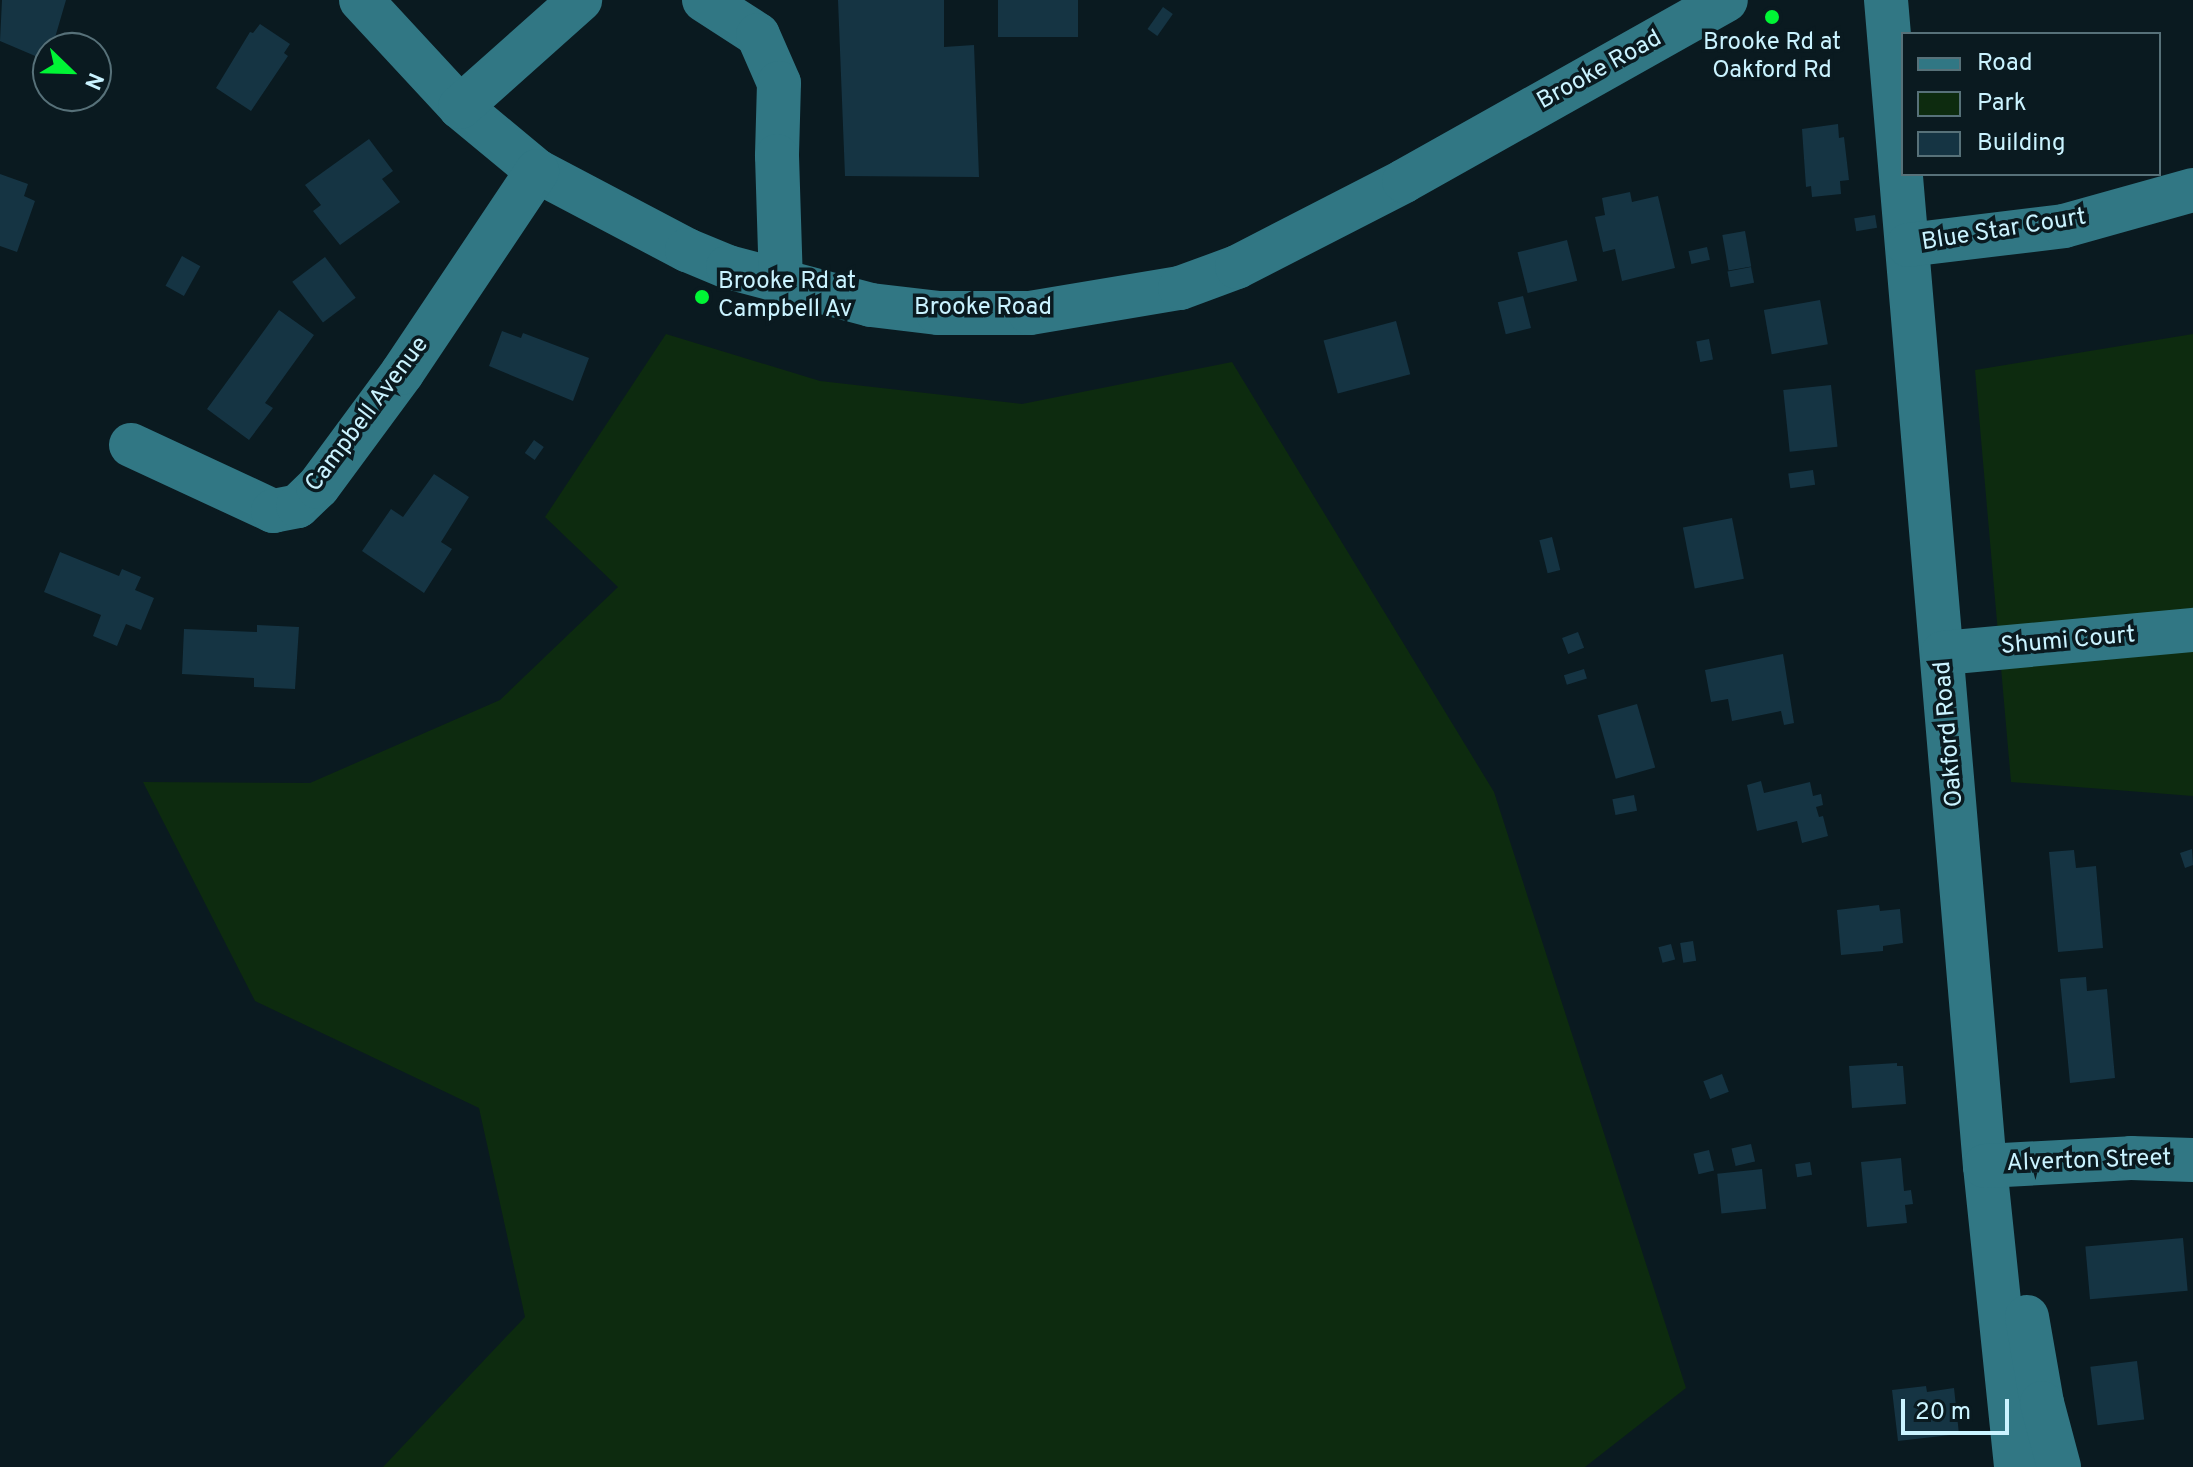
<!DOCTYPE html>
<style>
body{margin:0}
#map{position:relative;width:2193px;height:1467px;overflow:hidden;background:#0a1a20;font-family:Overpass,sans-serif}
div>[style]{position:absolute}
.green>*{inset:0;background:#0d2b0f}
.building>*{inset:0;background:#153443;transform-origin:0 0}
.minor>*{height:44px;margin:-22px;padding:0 22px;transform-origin:22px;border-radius:22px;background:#317784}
.dots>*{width:22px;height:22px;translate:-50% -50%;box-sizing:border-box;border:4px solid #0a1a20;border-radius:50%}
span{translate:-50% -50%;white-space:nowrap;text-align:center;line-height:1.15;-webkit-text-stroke:7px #0a1a20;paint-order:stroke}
.poi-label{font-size:24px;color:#caf3ff}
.left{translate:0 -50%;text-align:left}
.street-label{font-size:24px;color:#caf3ff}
.legend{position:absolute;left:1901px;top:32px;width:260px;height:144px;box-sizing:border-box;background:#0a1a20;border:2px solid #577179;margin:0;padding:10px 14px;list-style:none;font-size:24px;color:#caf3ff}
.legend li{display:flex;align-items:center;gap:16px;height:40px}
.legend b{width:40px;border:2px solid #577179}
.north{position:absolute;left:32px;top:32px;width:80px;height:80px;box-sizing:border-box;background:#0a1a20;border:2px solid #577179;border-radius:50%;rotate:113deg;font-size:22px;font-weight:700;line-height:32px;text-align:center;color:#caf3ff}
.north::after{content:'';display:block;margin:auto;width:28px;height:36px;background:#00f535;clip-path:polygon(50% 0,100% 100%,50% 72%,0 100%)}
.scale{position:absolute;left:1901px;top:1399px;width:108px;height:36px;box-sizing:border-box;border:4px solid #caf3ff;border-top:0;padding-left:10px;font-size:24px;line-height:28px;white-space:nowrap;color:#caf3ff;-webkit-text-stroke:6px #0a1a20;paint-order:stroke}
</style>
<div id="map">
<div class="green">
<i style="clip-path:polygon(666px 334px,820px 381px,1022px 404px,1232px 362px,1494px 792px,1686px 1388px,1585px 1467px,383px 1467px,525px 1317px,479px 1108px,255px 1001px,143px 782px,310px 783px,500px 700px,618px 587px,545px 517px)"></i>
<i style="clip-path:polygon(2193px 334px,2193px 796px,2011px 782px,1975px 370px)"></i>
</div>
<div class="building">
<i style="clip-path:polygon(2px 0,66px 0,52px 48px,48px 48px,47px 61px,0 41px)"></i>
<i style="clip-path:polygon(838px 0,944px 0,944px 47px,974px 45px,979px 177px,845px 176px)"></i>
<i style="left:998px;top:0;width:80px;height:37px"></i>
<i style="left:1163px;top:7px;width:12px;height:27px;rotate:35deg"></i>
<i style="clip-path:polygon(260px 24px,290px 44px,284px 53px,288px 56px,251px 111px,216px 88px,250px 32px,253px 33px)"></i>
<i style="clip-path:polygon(1838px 124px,1839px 138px,1844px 137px,1849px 180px,1840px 181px,1841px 194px,1812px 197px,1811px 186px,1806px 187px,1802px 129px)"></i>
<i style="clip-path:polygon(369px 139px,393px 171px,382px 179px,400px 202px,340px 245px,313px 211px,321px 205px,305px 185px)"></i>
<i style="clip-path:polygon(0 174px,28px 184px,24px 196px,35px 201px,17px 252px,0 246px)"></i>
<i style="clip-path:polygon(1630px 192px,1632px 202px,1658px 196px,1675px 268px,1622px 281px,1615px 249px,1603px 252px,1595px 217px,1605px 215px,1602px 198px)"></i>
<i style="left:1875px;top:215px;width:13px;height:21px;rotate:81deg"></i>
<i style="left:1745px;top:231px;width:36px;height:23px;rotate:80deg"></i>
<i style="left:1567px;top:240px;width:42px;height:51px;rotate:76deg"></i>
<i style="left:1707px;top:247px;width:13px;height:19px;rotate:77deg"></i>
<i style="left:182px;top:256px;width:21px;height:34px;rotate:29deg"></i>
<i style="left:325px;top:257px;width:51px;height:41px;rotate:53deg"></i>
<i style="left:1751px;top:267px;width:16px;height:24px;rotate:79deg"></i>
<i style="left:1523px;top:296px;width:33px;height:26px;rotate:76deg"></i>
<i style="left:1820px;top:300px;width:45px;height:57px;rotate:80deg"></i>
<i style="clip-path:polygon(279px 310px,314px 335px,265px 403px,273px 408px,249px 440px,207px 409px)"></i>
<i style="left:1396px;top:321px;width:55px;height:75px;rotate:75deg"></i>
<i style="clip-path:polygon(502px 331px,521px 338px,523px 333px,589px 358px,573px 401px,489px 366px)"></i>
<i style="left:1709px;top:339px;width:21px;height:13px;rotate:79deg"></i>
<i style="left:1831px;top:385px;width:62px;height:48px;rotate:84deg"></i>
<i style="left:534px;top:440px;width:12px;height:16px;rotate:35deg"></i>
<i style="left:1813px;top:470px;width:15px;height:25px;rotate:82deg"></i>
<i style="clip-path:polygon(434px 474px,469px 497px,441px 542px,452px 549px,424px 593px,362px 551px,391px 509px,403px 517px)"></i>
<i style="left:1732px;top:518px;width:62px;height:50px;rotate:79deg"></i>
<i style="left:1552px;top:537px;width:34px;height:13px;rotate:76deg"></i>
<i style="clip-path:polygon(60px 552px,119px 576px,122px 569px,141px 577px,135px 590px,154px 598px,141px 630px,126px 624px,117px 646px,93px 636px,101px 615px,44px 592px)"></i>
<i style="clip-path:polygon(257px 625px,299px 627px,295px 689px,254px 687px,254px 678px,182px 674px,184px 629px,257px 632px)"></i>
<i style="left:1578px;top:632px;width:17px;height:17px;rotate:69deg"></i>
<i style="clip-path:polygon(1783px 654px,1794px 723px,1784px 725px,1781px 711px,1732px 721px,1728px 699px,1711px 702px,1705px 670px)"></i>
<i style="left:1584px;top:669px;width:10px;height:21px;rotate:73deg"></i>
<i style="left:1637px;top:704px;width:66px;height:41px;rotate:74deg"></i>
<i style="clip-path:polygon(1761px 781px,1764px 793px,1810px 782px,1813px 796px,1821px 794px,1823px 805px,1816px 807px,1819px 817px,1823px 816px,1828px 836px,1802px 843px,1797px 821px,1757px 831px,1747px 785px)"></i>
<i style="left:1634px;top:795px;width:16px;height:22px;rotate:79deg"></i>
<i style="clip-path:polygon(2192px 849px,2193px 865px,2185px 868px,2180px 853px)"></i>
<i style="clip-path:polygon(2074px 850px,2076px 868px,2096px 866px,2103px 948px,2058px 952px,2049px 852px)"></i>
<i style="clip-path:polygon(1879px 905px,1880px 911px,1900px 909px,1903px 943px,1883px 946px,1883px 951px,1841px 955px,1837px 910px)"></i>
<i style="left:1693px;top:941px;width:20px;height:13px;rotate:81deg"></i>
<i style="left:1671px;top:944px;width:16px;height:13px;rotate:75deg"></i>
<i style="clip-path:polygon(2086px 977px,2087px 991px,2107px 989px,2115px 1078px,2070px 1083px,2060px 979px)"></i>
<i style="clip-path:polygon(1897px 1063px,1897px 1066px,1903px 1066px,1906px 1104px,1852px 1108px,1849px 1066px)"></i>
<i style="left:1722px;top:1074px;width:19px;height:20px;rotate:69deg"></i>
<i style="left:1751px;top:1144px;width:18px;height:20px;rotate:77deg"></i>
<i style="left:1709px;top:1150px;width:21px;height:16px;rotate:76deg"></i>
<i style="clip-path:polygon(1901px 1158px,1904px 1191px,1911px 1190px,1913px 1204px,1905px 1205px,1907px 1223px,1867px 1227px,1861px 1162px)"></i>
<i style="left:1810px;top:1162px;width:13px;height:15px;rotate:81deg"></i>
<i style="left:1762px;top:1169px;width:40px;height:45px;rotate:84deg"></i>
<i style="left:2183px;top:1238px;width:53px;height:98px;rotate:85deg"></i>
<i style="left:2137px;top:1361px;width:59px;height:47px;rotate:83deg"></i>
<i style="clip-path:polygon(1926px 1386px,1927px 1392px,1954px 1388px,1959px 1434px,1898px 1441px,1892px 1390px)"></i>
</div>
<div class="minor">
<i style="left:361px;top:0;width:146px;rotate:47.2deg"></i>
<i style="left:460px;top:107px;width:100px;rotate:39.7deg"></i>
<i style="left:537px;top:171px;width:170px;rotate:27.8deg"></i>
<i style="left:687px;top:250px;width:44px;rotate:22.5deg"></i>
<i style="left:728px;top:267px;width:148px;rotate:14.9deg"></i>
<i style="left:871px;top:305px;width:67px;rotate:6.8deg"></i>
<i style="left:938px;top:313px;width:92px"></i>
<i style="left:1030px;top:313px;width:152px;rotate:-9.5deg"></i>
<i style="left:1180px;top:288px;width:61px;rotate:-20.2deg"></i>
<i style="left:1237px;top:267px;width:188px;rotate:-27.2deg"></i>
<i style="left:1404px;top:181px;width:369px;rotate:-29.3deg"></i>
<i style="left:704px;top:0;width:64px;rotate:32.9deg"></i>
<i style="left:758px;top:35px;width:52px;rotate:66.4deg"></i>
<i style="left:779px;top:83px;width:73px;rotate:91.6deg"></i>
<i style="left:777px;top:156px;width:127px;rotate:88.2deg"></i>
<i style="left:1886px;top:0;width:1170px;rotate:85.15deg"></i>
<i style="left:1985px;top:1166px;width:303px;rotate:84.1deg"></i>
<i style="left:460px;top:107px;width:161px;rotate:-41.7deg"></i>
<i style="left:1908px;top:245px;width:157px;rotate:-6.9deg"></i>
<i style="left:2064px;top:226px;width:134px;rotate:-15.6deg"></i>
<i style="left:131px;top:445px;width:157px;rotate:24.9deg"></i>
<i style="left:273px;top:511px;width:25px;rotate:-11deg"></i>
<i style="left:298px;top:506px;width:28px;rotate:-44deg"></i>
<i style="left:318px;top:487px;width:142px;rotate:-53.6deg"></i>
<i style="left:402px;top:373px;width:243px;rotate:-56.2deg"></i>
<i style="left:1943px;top:653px;width:251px;rotate:-5.3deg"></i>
<i style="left:1985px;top:1166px;width:146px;rotate:-3.1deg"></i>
<i style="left:2131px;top:1158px;width:62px;rotate:1.8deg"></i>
<i style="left:2027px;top:1317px;width:87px;rotate:80.1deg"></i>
<i style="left:2042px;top:1403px;width:66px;rotate:75.1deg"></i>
</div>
<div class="dots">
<i style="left:1772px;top:17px;background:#00f535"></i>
<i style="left:702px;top:297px;background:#00f535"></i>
</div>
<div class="poi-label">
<span style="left:1772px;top:58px">Brooke Rd at<br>Oakford Rd</span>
<span class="left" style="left:718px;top:297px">Brooke Rd at<br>Campbell Av</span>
</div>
<div class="street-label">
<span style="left:1600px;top:71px;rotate:-29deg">Brooke Road</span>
<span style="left:2004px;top:231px;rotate:-9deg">Blue Star Court</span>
<span style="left:983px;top:309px">Brooke Road</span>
<span style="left:368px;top:415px;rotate:-53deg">Campbell Avenue</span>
<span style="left:2068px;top:642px;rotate:-5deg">Shumi Court</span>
<span style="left:1950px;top:734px;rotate:-95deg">Oakford Road</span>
<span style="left:2089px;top:1162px;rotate:-2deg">Alverton Street</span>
</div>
<ul class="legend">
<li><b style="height:10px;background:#317784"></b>Road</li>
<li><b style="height:22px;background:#0d2b0f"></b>Park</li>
<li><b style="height:22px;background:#153443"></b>Building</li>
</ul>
<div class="north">N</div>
<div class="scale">20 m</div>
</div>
